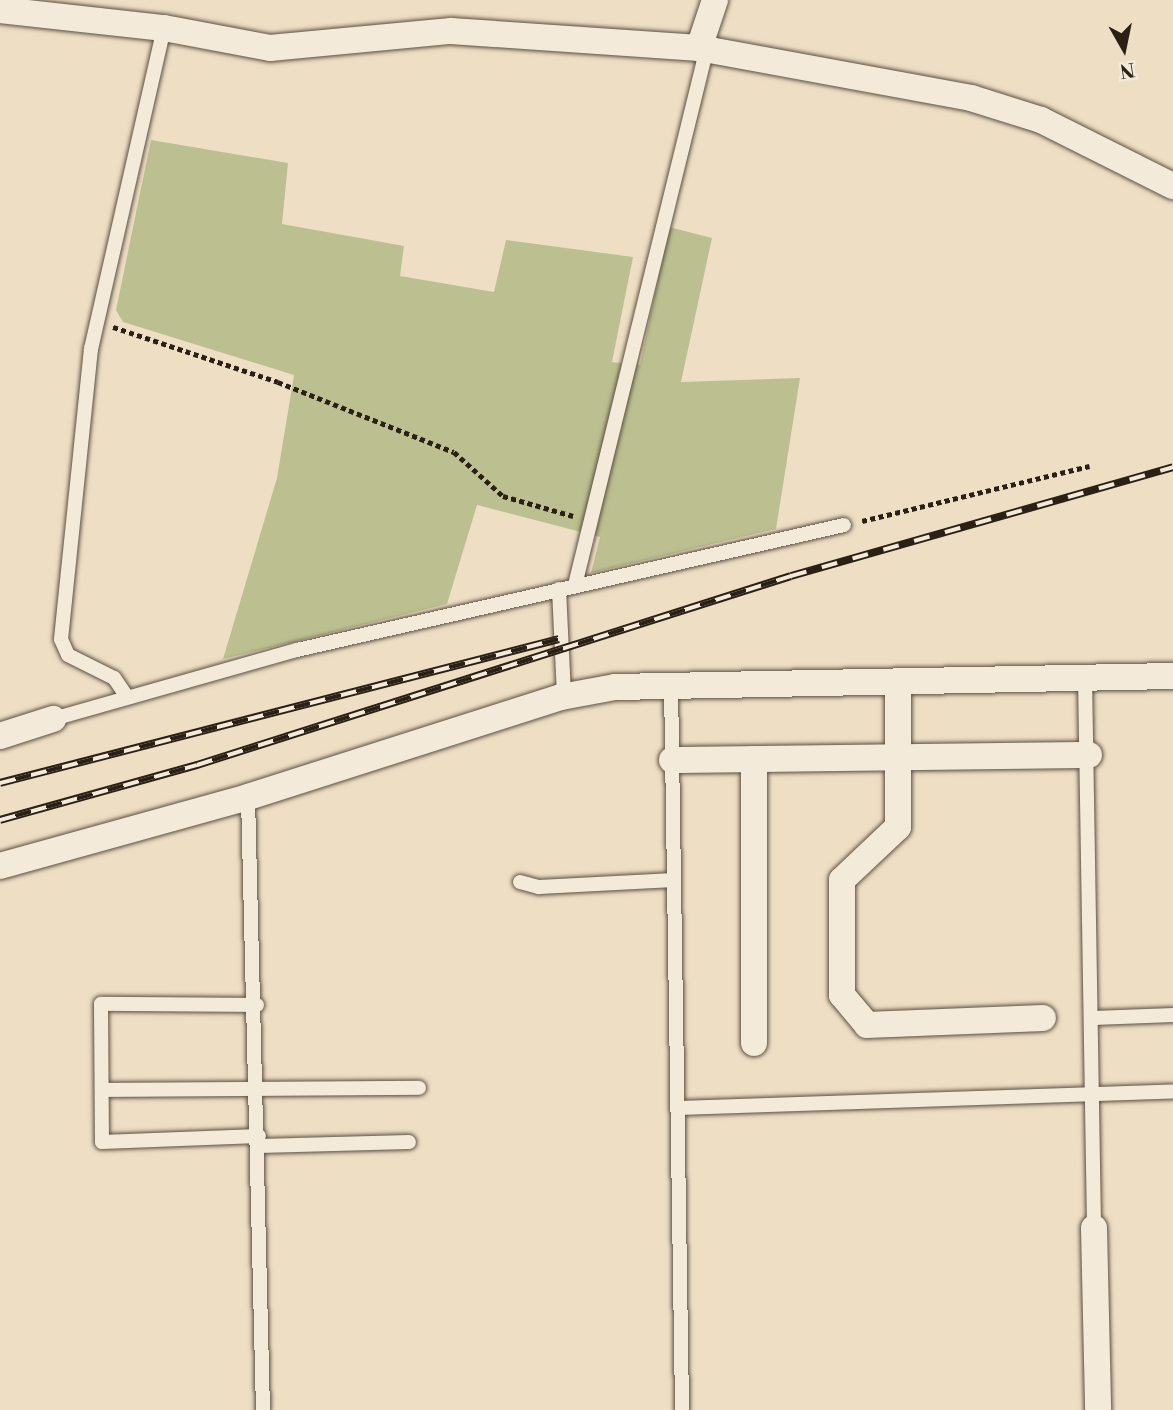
<!DOCTYPE html>
<style>
body{margin:0}
#map{position:relative;width:1173px;height:1410px;overflow:hidden;background:#eedec4;font-family:"Libre Bodoni",serif}
div>[style]{position:absolute}
.green>*{inset:0;background:#bcc091}
.path>*{height:4.5px;margin-top:-2.25px;transform-origin:0;background:repeating-linear-gradient(90deg,#2a2016 0 5px,transparent 0 8.5px)}
.roads{filter:drop-shadow(0 0 2px #5b5042) drop-shadow(0 0 2px #5b5042)}
.lane>*{height:14px;margin:-7px;padding:0 7px;transform-origin:7px;border-radius:7px;background:#f4ead9}
.street>*{height:26px;margin:-13px;padding:0 13px;transform-origin:13px;border-radius:13px;background:#f4ead9}
.rail>*{height:8px;margin-top:-4px;transform-origin:0;background:repeating-linear-gradient(90deg,#f4ead9 0 16px,#2a2016 0 32px);box-sizing:border-box;border-block:2px solid #2a2016}
span{translate:-50% -50%;white-space:nowrap;text-align:center;line-height:1.15;-webkit-text-stroke:5px #f4ead9;paint-order:stroke}
.north{position:absolute;left:1089px;top:14px;width:70px;height:70px;-webkit-text-stroke:5px #f4ead9;paint-order:stroke;rotate:171deg;font-size:19px;font-weight:700;line-height:28px;text-align:center;color:#2a2016}
.north::after{content:'';display:block;margin:auto;width:24px;height:32px;background:#2a2016;clip-path:polygon(50% 0,100% 100%,50% 72%,0 100%)}
</style>
<div id="map">
<div class="green">
<i style="clip-path:polygon(151px 140px,288px 163px,282px 224px,404px 246px,400px 276px,494px 292px,506px 240px,633px 257px,612px 362px,640px 365px,669px 227px,712px 238px,681px 382px,800px 378px,776px 529px,591px 573px,600px 537px,477px 505px,447px 604px,223px 659px,277px 478px,294px 375px,123px 322px,116px 310px)"></i>
</div>
<div class="path">
<i style="left:113px;top:327px;width:174px;rotate:18.4deg"></i>
<i style="left:278px;top:382px;width:189px;rotate:21.7deg"></i>
<i style="left:454px;top:452px;width:66px;rotate:41.9deg"></i>
<i style="left:503px;top:496px;width:73px;rotate:15.9deg"></i>
<i style="left:862px;top:521px;width:234px;rotate:-13.6deg"></i>
</div>
<div class="roads">
<div class="lane">
<i style="left:575px;top:585px;width:541px;rotate:-76.2deg"></i>
<i style="left:704px;top:60px;width:13px;rotate:-113deg"></i>
<i style="left:559px;top:589px;width:107px;rotate:87.3deg"></i>
<i style="left:1085px;top:677px;width:551px;rotate:89.06deg"></i>
<i style="left:671px;top:683px;width:727px;rotate:89.13deg"></i>
<i style="left:127px;top:697px;width:23px;rotate:-124deg"></i>
<i style="left:114px;top:678px;width:51px;rotate:-153.4deg"></i>
<i style="left:68px;top:655px;width:17px;rotate:-114deg"></i>
<i style="left:61px;top:639px;width:292px;rotate:-84.1deg"></i>
<i style="left:91px;top:349px;width:329px;rotate:-77.2deg"></i>
<i style="left:53px;top:719px;width:254px;rotate:-15.8deg"></i>
<i style="left:297px;top:650px;width:561px;rotate:-12.87deg"></i>
<i style="left:248px;top:797px;width:613px;rotate:88.6deg"></i>
<i style="left:520px;top:882px;width:20px;rotate:15deg"></i>
<i style="left:539px;top:887px;width:135px;rotate:-3deg"></i>
<i style="left:257px;top:1005px;width:156px;rotate:-179.6deg"></i>
<i style="left:101px;top:1004px;width:138px;rotate:89.6deg"></i>
<i style="left:102px;top:1142px;width:157px;rotate:-2.2deg"></i>
<i style="left:1094px;top:1018px;width:79px;rotate:-2.2deg"></i>
<i style="left:103px;top:1090px;width:316px;rotate:-0.4deg"></i>
<i style="left:678px;top:1108px;width:495px;rotate:-1.9deg"></i>
<i style="left:259px;top:1146px;width:150px;rotate:-1.5deg"></i>
</div>
<div class="street">
<i style="left:0;top:10px;width:165px;rotate:6.3deg"></i>
<i style="left:164px;top:28px;width:108px;rotate:10.7deg"></i>
<i style="left:270px;top:48px;width:182px;rotate:-5.4deg"></i>
<i style="left:451px;top:31px;width:249px;rotate:3.9deg"></i>
<i style="left:699px;top:48px;width:277px;rotate:10.4deg"></i>
<i style="left:971px;top:98px;width:73px;rotate:17.4deg"></i>
<i style="left:1041px;top:120px;width:148px;rotate:26.6deg"></i>
<i style="left:699px;top:48px;width:51px;rotate:-71.6deg"></i>
<i style="left:898px;top:681px;width:146px;rotate:90deg"></i>
<i style="left:898px;top:827px;width:77px;rotate:136.6deg"></i>
<i style="left:842px;top:880px;width:115px;rotate:90deg"></i>
<i style="left:842px;top:995px;width:39px;rotate:50deg"></i>
<i style="left:867px;top:1025px;width:176px;rotate:-2.3deg"></i>
<i style="left:0;top:736px;width:56px;rotate:-17.8deg"></i>
<i style="left:754px;top:759px;width:284px;rotate:90deg"></i>
<i style="left:672px;top:760px;width:417px;rotate:-0.7deg"></i>
<i style="left:0;top:866px;width:257px;rotate:-15.5deg"></i>
<i style="left:248px;top:797px;width:329px;rotate:-17.7deg"></i>
<i style="left:561px;top:697px;width:55px;rotate:-10.5deg"></i>
<i style="left:615px;top:687px;width:558px;rotate:-1.13deg"></i>
<i style="left:1094px;top:1228px;width:182px;rotate:88.7deg"></i>
</div>
</div>
<div class="rail">
<i style="left:0;top:783px;width:577px;rotate:-14.45deg"></i>
<i style="left:0;top:820px;width:205px;rotate:-15.6deg"></i>
<i style="left:197px;top:765px;width:623px;rotate:-17.65deg"></i>
<i style="left:791px;top:576px;width:397px;rotate:-15.9deg"></i>
</div>
<div class="north">N</div>
</div>
